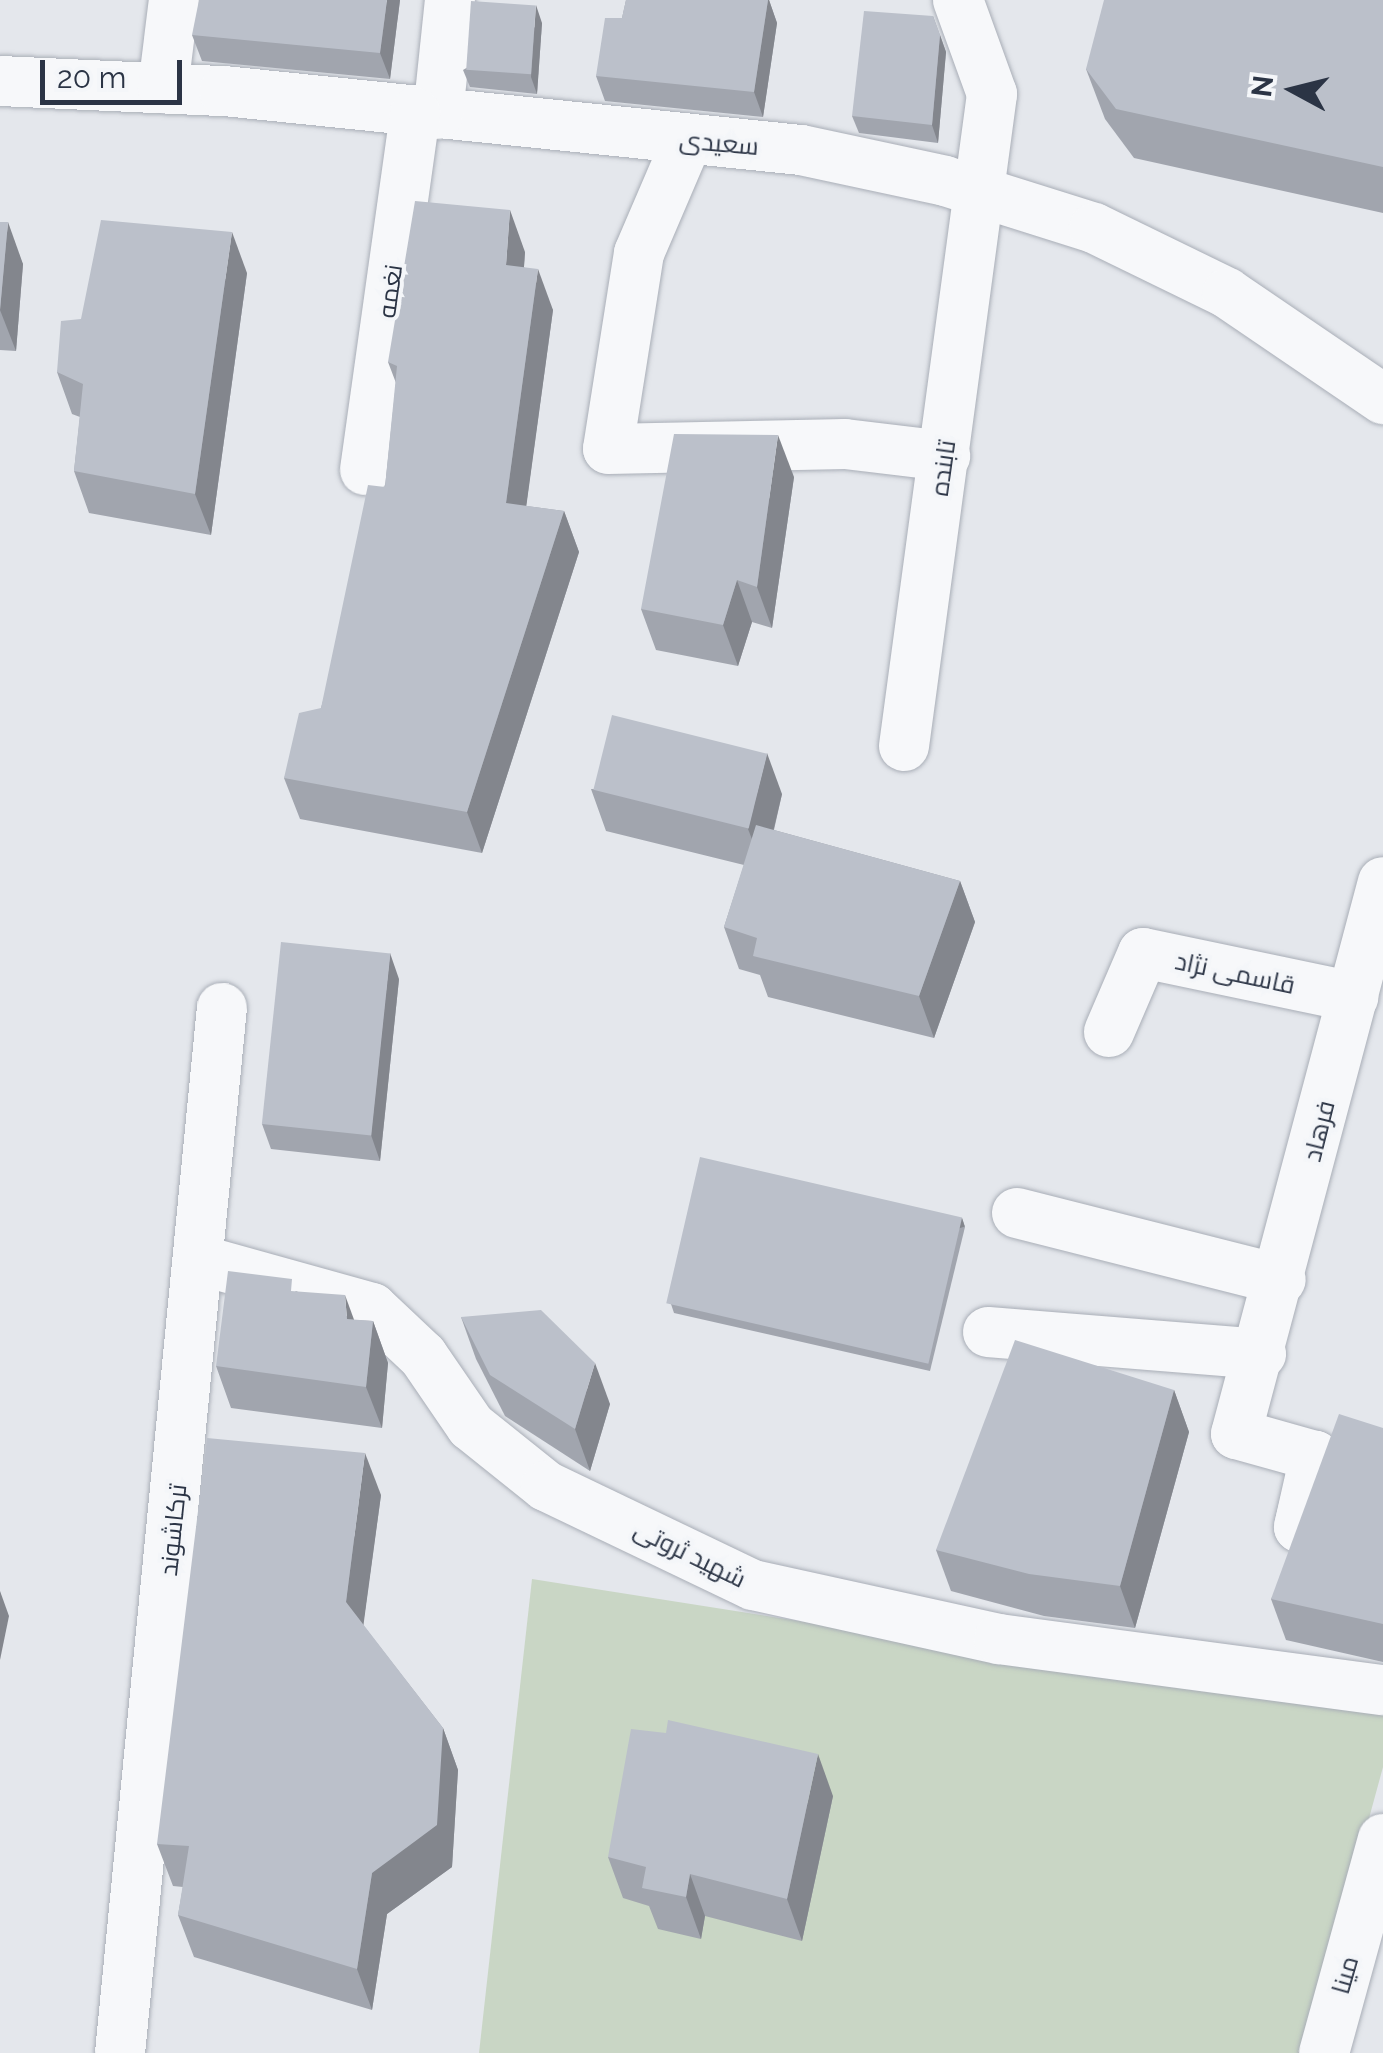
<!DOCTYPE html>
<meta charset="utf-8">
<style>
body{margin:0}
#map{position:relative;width:1383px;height:2053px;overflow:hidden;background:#e4e7ec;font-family:Raleway,Cairo,sans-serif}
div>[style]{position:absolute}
.green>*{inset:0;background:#c9d6c5}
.roads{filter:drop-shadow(0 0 2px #a9aeb7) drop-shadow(0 0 2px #a9aeb7)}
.minor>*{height:50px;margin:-25px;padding:0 25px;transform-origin:25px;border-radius:25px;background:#f7f8fa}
.wall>*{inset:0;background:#a1a5ae}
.shaded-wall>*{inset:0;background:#83868d;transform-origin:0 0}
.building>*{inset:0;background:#bbc0ca;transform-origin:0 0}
span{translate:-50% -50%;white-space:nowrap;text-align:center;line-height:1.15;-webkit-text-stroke:8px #f4f6f9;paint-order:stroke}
.street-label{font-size:25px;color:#2b3445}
.north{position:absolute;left:1243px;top:40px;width:100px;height:100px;-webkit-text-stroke:8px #f4f6f9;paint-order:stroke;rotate:277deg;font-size:28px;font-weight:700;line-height:40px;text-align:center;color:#2b3445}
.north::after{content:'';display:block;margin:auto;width:35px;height:45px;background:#2b3445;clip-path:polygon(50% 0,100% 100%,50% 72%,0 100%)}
.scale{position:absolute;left:40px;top:60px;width:142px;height:45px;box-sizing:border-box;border:5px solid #2b3445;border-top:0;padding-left:12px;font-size:30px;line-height:35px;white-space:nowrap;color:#2b3445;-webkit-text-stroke:8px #f4f6f9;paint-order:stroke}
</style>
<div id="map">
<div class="green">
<i style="clip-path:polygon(532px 1579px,1383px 1713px,1383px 1767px,1305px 2053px,479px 2053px)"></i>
</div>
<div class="roads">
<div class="minor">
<i style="left:0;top:81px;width:224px;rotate:2.6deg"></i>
<i style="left:224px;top:91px;width:580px;rotate:5.84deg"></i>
<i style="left:801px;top:150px;width:147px;rotate:12.1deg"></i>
<i style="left:945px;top:181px;width:156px;rotate:17.5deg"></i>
<i style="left:1094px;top:228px;width:148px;rotate:26deg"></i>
<i style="left:1227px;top:293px;width:189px;rotate:34.2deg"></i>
<i style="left:163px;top:88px;width:89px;rotate:-82.9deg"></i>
<i style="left:438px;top:114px;width:115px;rotate:-84deg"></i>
<i style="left:687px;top:141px;width:122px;rotate:113.2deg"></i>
<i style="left:639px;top:253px;width:198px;rotate:99deg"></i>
<i style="left:608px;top:449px;width:237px;rotate:-1.2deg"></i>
<i style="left:845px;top:444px;width:101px;rotate:6.8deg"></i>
<i style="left:365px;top:470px;width:361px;rotate:-82deg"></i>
<i style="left:904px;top:746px;width:658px;rotate:-82.31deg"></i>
<i style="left:992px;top:94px;width:100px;rotate:-109.9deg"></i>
<i style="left:1109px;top:1032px;width:86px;rotate:-66.7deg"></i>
<i style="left:1143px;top:953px;width:215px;rotate:11.8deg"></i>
<i style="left:1017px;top:1213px;width:272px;rotate:14.2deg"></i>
<i style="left:200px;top:1260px;width:179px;rotate:15.6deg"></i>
<i style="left:372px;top:1308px;width:70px;rotate:43.3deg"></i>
<i style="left:423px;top:1356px;width:85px;rotate:55.6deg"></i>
<i style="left:471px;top:1426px;width:96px;rotate:38.7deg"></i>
<i style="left:546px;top:1486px;width:229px;rotate:25.6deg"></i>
<i style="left:753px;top:1585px;width:252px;rotate:12.4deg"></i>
<i style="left:999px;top:1639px;width:387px;rotate:7.6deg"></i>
<i style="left:988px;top:1332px;width:274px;rotate:4.6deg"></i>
<i style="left:1315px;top:1456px;width:73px;rotate:102.7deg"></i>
<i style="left:1299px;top:1527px;width:37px;rotate:-76deg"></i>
<i style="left:1308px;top:1491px;width:36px;rotate:-79deg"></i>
<i style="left:1315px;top:1456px;width:82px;rotate:-164.4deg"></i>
<i style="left:1236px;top:1434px;width:571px;rotate:-75.09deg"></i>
<i style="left:120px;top:2053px;width:1050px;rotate:-84.43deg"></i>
<i style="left:1324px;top:2053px;width:222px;rotate:-74.6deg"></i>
</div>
</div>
<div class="wall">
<i style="clip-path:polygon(400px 0,390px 79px,202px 61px,192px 35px)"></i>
<i style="clip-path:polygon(626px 0,769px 0,777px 23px,763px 117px,605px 101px,596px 76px,622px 18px)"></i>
<i style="clip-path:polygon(1383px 0,1383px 213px,1134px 158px,1105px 119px,1086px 69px)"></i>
<i style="clip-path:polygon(933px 16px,946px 52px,938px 143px,859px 133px,852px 116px)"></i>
<i style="clip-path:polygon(542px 23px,537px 94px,470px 87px,463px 70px)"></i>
<i style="clip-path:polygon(0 222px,23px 264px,16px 351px,0 350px)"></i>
<i style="clip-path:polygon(525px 252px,524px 267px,553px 310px,526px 506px,564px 511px,579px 552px,482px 853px,300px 819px,284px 778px,321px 708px,385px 487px,396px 383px,388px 362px)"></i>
<i style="clip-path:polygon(247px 273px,211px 535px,89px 513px,74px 471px,80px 417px,72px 414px,57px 372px,81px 319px)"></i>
<i style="clip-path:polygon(794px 477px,772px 628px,752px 622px,738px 666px,656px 650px,641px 609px)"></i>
<i style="clip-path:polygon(591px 789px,782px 794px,774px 830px,960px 881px,975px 922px,934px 1038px,768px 997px,760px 975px,739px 969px,724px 927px,744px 865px,606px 831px)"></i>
<i style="clip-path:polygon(399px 979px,380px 1161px,271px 1149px,262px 1124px)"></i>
<i style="clip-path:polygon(962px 1218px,965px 1227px,930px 1371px,674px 1313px,671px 1304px)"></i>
<i style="clip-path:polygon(296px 1291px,354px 1320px,373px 1321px,388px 1363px,382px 1428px,231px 1408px,216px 1366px)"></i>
<i style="clip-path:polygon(461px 1317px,610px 1404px,590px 1471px,505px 1416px,476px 1359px)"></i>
<i style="clip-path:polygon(1174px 1390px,1189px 1432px,1135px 1628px,1044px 1616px,951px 1591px,936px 1550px)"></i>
<i style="clip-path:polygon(1383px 1428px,1383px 1662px,1286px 1640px,1271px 1599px)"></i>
<i style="clip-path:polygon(381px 1495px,363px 1625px,443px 1728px,458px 1770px,452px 1867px,387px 1914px,372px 2010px,194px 1957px,178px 1915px,183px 1887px,173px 1886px,157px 1844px)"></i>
<i style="clip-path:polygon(833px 1796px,802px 1941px,705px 1916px,701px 1939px,658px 1929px,649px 1906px,623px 1898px,608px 1857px)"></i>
</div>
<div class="shaded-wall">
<i style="clip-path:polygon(387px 0,400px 0,390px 79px,380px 53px)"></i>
<i style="clip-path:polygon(768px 0,769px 0,777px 23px,763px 117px,754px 92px)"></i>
<i style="clip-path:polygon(536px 5px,542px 23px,537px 94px,531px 77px)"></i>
<i style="clip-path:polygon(940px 35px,946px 52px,938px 143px,932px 125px)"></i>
<i style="clip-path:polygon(510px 210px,525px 252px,521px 307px,506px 265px)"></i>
<i style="clip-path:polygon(8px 222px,23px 264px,16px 351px,0 310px)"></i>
<i style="clip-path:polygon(232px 232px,247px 273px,211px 535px,195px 494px)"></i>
<i style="clip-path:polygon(538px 269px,553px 310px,521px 545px,506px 503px)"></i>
<i style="clip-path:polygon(778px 435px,794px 477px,772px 628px,757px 587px)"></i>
<i style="clip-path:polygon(564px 511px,579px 552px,482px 853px,467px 812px)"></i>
<i style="clip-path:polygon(737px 580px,752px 622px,738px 666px,723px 625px)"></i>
<i style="clip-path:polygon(767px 753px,782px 794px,764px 870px,748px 829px)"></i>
<i style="clip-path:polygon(960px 881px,975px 922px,934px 1038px,919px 996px)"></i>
<i style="clip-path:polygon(390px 953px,399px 979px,380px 1161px,371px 1135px)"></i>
<i style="left:962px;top:1218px;width:9px;height:148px;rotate:72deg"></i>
<i style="clip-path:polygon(345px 1295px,360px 1336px,347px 1319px)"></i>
<i style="clip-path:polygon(373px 1321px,388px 1363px,382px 1428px,366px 1387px)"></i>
<i style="clip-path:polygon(595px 1363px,610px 1404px,590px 1471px,575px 1429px)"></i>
<i style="clip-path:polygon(1174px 1390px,1189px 1432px,1135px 1628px,1120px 1586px)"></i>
<i style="clip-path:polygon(365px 1453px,381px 1495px,361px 1643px,346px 1602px)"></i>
<i style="clip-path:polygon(0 1591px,9px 1616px,0 1660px)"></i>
<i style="clip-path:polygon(443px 1728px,458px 1770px,452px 1867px,387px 1914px,372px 2010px,357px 1969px,372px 1873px)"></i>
<i style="clip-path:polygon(818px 1754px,833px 1796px,802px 1941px,787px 1899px)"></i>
<i style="clip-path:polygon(690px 1874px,705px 1916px,701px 1939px,686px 1897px)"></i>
</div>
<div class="building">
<i style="clip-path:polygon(199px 0,387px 0,380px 53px,192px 35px)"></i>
<i style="clip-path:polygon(626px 0,768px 0,754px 92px,596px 76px,605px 18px,622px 18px)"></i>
<i style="clip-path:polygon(1104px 0,1383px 0,1383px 167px,1116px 109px,1086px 69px)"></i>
<i style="left:471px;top:1px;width:65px;height:69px;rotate:4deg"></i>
<i style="clip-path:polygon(864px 11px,933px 16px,940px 35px,932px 125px,852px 116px)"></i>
<i style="clip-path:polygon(415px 201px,510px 210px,506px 265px,538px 269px,506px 503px,564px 511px,467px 812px,284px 778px,299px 713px,321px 708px,368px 485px,385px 487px,397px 366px,388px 362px)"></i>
<i style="clip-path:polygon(101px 220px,232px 232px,195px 494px,74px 471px,83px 384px,57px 372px,61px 321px,81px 319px)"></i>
<i style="clip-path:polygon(0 222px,8px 222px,0 310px)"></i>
<i style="clip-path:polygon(674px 434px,778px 435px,757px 587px,737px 580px,723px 625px,641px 609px)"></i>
<i style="left:612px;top:715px;width:160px;height:77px;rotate:14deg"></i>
<i style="clip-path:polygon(756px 825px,960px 881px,919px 996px,753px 956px,757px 938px,724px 927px)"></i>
<i style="left:281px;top:942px;width:110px;height:183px;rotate:6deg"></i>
<i style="left:700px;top:1157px;width:269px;height:150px;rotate:13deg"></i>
<i style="clip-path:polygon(228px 1271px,292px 1279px,291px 1291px,345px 1295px,347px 1319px,373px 1321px,366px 1387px,216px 1366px)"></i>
<i style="clip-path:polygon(541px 1310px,595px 1363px,575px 1429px,490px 1375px,461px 1317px)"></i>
<i style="clip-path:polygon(1015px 1340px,1174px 1390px,1120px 1586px,1029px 1574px,936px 1550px)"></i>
<i style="clip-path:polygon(1339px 1414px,1383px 1428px,1383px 1624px,1271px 1599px)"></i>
<i style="clip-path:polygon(207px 1438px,365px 1453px,346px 1602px,443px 1728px,437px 1825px,372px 1873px,357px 1969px,178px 1915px,189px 1846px,157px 1844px)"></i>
<i style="clip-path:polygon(668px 1720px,818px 1754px,787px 1899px,690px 1874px,686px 1897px,642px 1888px,646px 1867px,608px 1857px,631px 1729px,666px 1733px)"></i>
</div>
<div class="street-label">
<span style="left:719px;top:143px;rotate:5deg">سعیدی</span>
<span style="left:390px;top:291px;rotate:-82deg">نغمه</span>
<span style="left:943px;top:468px;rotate:-82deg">تابنده</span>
<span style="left:1235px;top:973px;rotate:12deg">قاسمی نژاد</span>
<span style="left:1319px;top:1131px;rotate:-76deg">فرهاد</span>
<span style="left:173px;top:1530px;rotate:-84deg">ترکاشوند</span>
<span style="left:690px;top:1554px;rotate:26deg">شهید ثروتی</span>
<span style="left:1345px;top:1975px;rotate:-74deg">مینا</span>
</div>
<div class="north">N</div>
<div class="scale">20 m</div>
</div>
